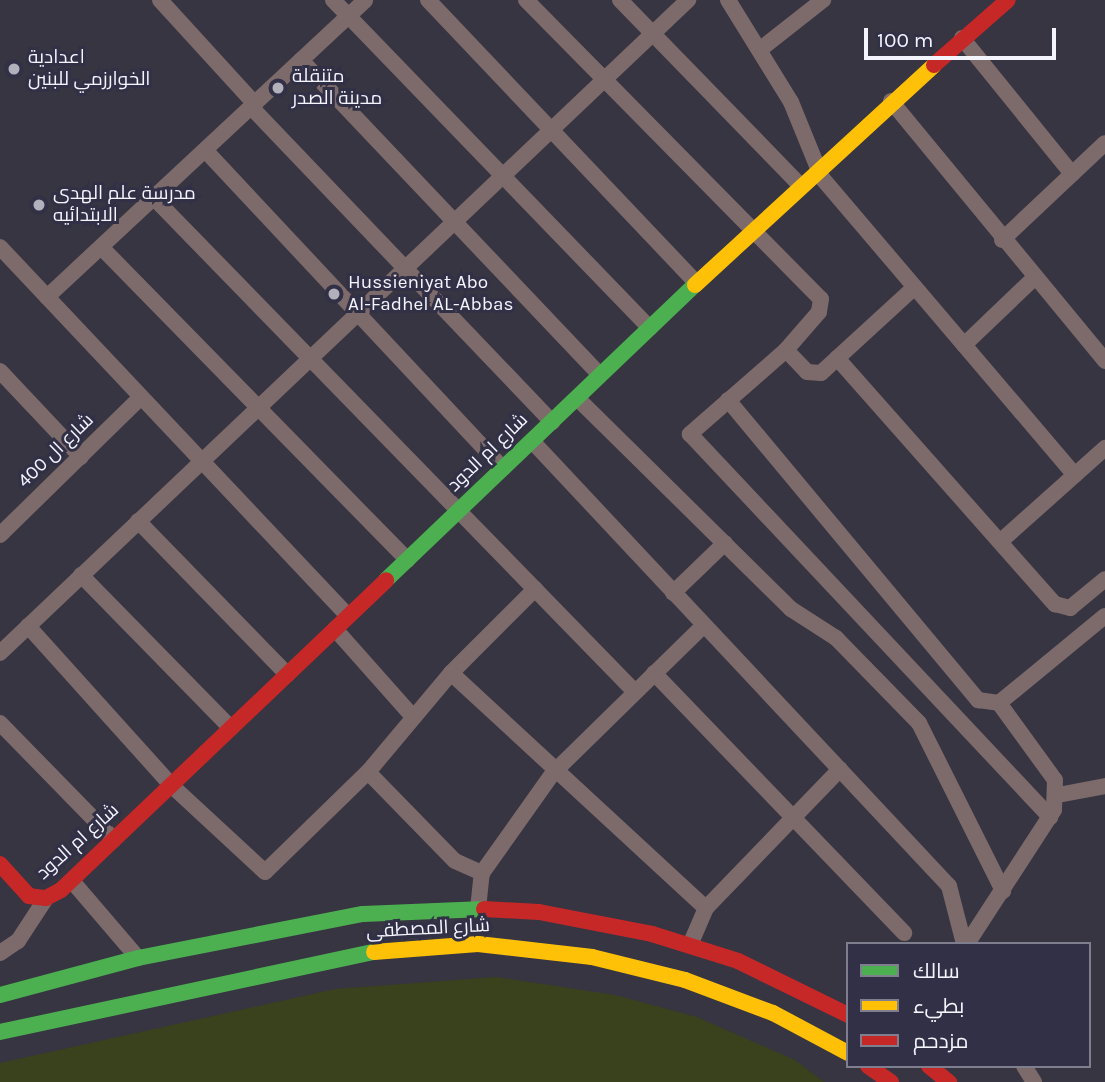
<!DOCTYPE html>
<meta charset="utf-8">
<style>
body{margin:0}
#map{position:relative;width:1105px;height:1082px;overflow:hidden;background:#363541;font-family:Karla,Cairo,sans-serif}
div>[style]{position:absolute}
.green>*{inset:0;background:#3a411d}
.street>*{height:16px;margin:-8px;padding:0 8px;transform-origin:8px;border-radius:8px;background:#7d6a6a}
.fast>*{height:16px;margin:-8px;padding:0 8px;transform-origin:8px;border-radius:8px;background:#4caf50}
.slow>*{height:16px;margin:-8px;padding:0 8px;transform-origin:8px;border-radius:8px;background:#ffc107}
.jam>*{height:16px;margin:-8px;padding:0 8px;transform-origin:8px;border-radius:8px;background:#c62828}
.dots>*{width:19px;height:19px;translate:-50% -50%;box-sizing:border-box;border:4px solid #313046;border-radius:50%}
span{translate:-50% -50%;white-space:nowrap;text-align:center;line-height:1.15;-webkit-text-stroke:6px #313046;paint-order:stroke}
.poi-label{font-size:19px;color:#f4f4fd}
.left{translate:0 -50%;text-align:left}
.street-label{font-size:19px;color:#f4f4fd}
.legend{position:absolute;left:846px;top:942px;width:245px;height:126px;box-sizing:border-box;background:#313046;border:2px solid #7f7e8f;margin:0;padding:9px 12px;list-style:none;font-size:21px;color:#f4f4fd}
.legend li{display:flex;align-items:center;gap:14px;height:35px}
.legend b{width:35px;border:2px solid #7f7e8f}
.scale{position:absolute;left:864px;top:28px;width:192px;height:32px;box-sizing:border-box;border:4px solid #f4f4fd;border-top:0;padding-left:9px;font-size:21px;line-height:24px;white-space:nowrap;color:#f4f4fd;-webkit-text-stroke:5px #313046;paint-order:stroke}
</style>
<div id="map">
<div class="green">
<i style="clip-path:polygon(496px 977px,615px 995px,697px 1017px,795px 1060px,824px 1082px,0 1082px,0 1063px,335px 989px)"></i>
</div>
<div class="street">
<i style="left:160px;top:0;width:141px;rotate:47.6deg"></i>
<i style="left:333px;top:0;width:456px;rotate:46deg"></i>
<i style="left:428px;top:0;width:390px;rotate:46.5deg"></i>
<i style="left:526px;top:0;width:420px;rotate:45.4deg"></i>
<i style="left:821px;top:299px;width:13px;rotate:99deg"></i>
<i style="left:819px;top:312px;width:50px;rotate:131deg"></i>
<i style="left:786px;top:350px;width:128px;rotate:138.8deg"></i>
<i style="left:690px;top:434px;width:526px;rotate:46.77deg"></i>
<i style="left:620px;top:0;width:258px;rotate:45.8deg"></i>
<i style="left:728px;top:0;width:120px;rotate:58.3deg"></i>
<i style="left:791px;top:102px;width:82px;rotate:67.8deg"></i>
<i style="left:822px;top:178px;width:390px;rotate:49.6deg"></i>
<i style="left:962px;top:38px;width:175px;rotate:51deg"></i>
<i style="left:762px;top:48px;width:78px;rotate:-38.2deg"></i>
<i style="left:301px;top:60px;width:434px;rotate:46.5deg"></i>
<i style="left:891px;top:101px;width:337px;rotate:50.5deg"></i>
<i style="left:251px;top:107px;width:436px;rotate:46.3deg"></i>
<i style="left:205px;top:150px;width:436px;rotate:46.9deg"></i>
<i style="left:154px;top:198px;width:689px;rotate:45.76deg"></i>
<i style="left:1002px;top:240px;width:141px;rotate:-43.3deg"></i>
<i style="left:0;top:247px;width:507px;rotate:46.68deg"></i>
<i style="left:101px;top:247px;width:438px;rotate:45.6deg"></i>
<i style="left:47px;top:297px;width:435px;rotate:-43deg"></i>
<i style="left:964px;top:345px;width:97px;rotate:-43.7deg"></i>
<i style="left:786px;top:350px;width:30px;rotate:46deg"></i>
<i style="left:807px;top:372px;width:14px;rotate:4deg"></i>
<i style="left:821px;top:373px;width:127px;rotate:-42.5deg"></i>
<i style="left:837px;top:358px;width:329px;rotate:48.5deg"></i>
<i style="left:1055px;top:604px;width:16px;rotate:15deg"></i>
<i style="left:1070px;top:608px;width:45px;rotate:-39.6deg"></i>
<i style="left:0;top:371px;width:118px;rotate:46.7deg"></i>
<i style="left:577px;top:398px;width:301px;rotate:44.6deg"></i>
<i style="left:791px;top:609px;width:54px;rotate:32.8deg"></i>
<i style="left:836px;top:638px;width:119px;rotate:45.7deg"></i>
<i style="left:919px;top:723px;width:188px;rotate:63.4deg"></i>
<i style="left:728px;top:400px;width:391px;rotate:50.2deg"></i>
<i style="left:978px;top:700px;width:21px;rotate:8deg"></i>
<i style="left:999px;top:703px;width:95px;rotate:54deg"></i>
<i style="left:1055px;top:780px;width:30px;rotate:92deg"></i>
<i style="left:1054px;top:810px;width:160px;rotate:123deg"></i>
<i style="left:532px;top:441px;width:610px;rotate:46.86deg"></i>
<i style="left:949px;top:886px;width:60px;rotate:75.5deg"></i>
<i style="left:138px;top:521px;width:214px;rotate:45.8deg"></i>
<i style="left:0;top:535px;width:197px;rotate:-44.4deg"></i>
<i style="left:1001px;top:541px;width:140px;rotate:-41.8deg"></i>
<i style="left:81px;top:575px;width:214px;rotate:45.6deg"></i>
<i style="left:673px;top:593px;width:72px;rotate:-43.9deg"></i>
<i style="left:28px;top:626px;width:214px;rotate:48deg"></i>
<i style="left:171px;top:785px;width:128px;rotate:42.8deg"></i>
<i style="left:265px;top:872px;width:144px;rotate:-44.2deg"></i>
<i style="left:368px;top:772px;width:129px;rotate:-50deg"></i>
<i style="left:451px;top:673px;width:119px;rotate:-45deg"></i>
<i style="left:335px;top:629px;width:118px;rotate:48.4deg"></i>
<i style="left:0;top:653px;width:949px;rotate:-43.5deg"></i>
<i style="left:451px;top:673px;width:347px;rotate:42.7deg"></i>
<i style="left:654px;top:673px;width:361px;rotate:46.1deg"></i>
<i style="left:999px;top:703px;width:137px;rotate:-39.4deg"></i>
<i style="left:0;top:723px;width:163px;rotate:45.7deg"></i>
<i style="left:368px;top:772px;width:124px;rotate:45.7deg"></i>
<i style="left:455px;top:861px;width:30px;rotate:24deg"></i>
<i style="left:482px;top:873px;width:123px;rotate:-54.6deg"></i>
<i style="left:553px;top:773px;width:210px;rotate:-44.4deg"></i>
<i style="left:1058px;top:795px;width:48px;rotate:-10.8deg"></i>
<i style="left:72px;top:881px;width:101px;rotate:49.4deg"></i>
<i style="left:478px;top:909px;width:36px;rotate:-84deg"></i>
<i style="left:690px;top:945px;width:40px;rotate:-66.6deg"></i>
<i style="left:706px;top:908px;width:193px;rotate:-46deg"></i>
<i style="left:0;top:953px;width:22px;rotate:-34deg"></i>
<i style="left:18px;top:941px;width:51px;rotate:-56.9deg"></i>
<i style="left:1024px;top:1066px;width:19px;rotate:58deg"></i>
</div>
<div class="fast">
<i style="left:386px;top:580px;width:427px;rotate:-43.7deg"></i>
<i style="left:0;top:995px;width:143px;rotate:-15deg"></i>
<i style="left:138px;top:958px;width:229px;rotate:-11.1deg"></i>
<i style="left:363px;top:914px;width:121px;rotate:-2.4deg"></i>
<i style="left:0;top:1032px;width:382px;rotate:-12.1deg"></i>
</div>
<div class="slow">
<i style="left:695px;top:285px;width:325px;rotate:-42.6deg"></i>
<i style="left:374px;top:952px;width:104px;rotate:-4.4deg"></i>
<i style="left:478px;top:944px;width:115px;rotate:6.5deg"></i>
<i style="left:592px;top:957px;width:96px;rotate:13.9deg"></i>
<i style="left:685px;top:980px;width:94px;rotate:20.6deg"></i>
<i style="left:773px;top:1013px;width:85px;rotate:28.1deg"></i>
</div>
<div class="jam">
<i style="left:934px;top:65px;width:98px;rotate:-41.3deg"></i>
<i style="left:0;top:864px;width:43px;rotate:47.8deg"></i>
<i style="left:29px;top:896px;width:17px;rotate:7deg"></i>
<i style="left:46px;top:898px;width:17px;rotate:-28deg"></i>
<i style="left:61px;top:890px;width:449px;rotate:-43.6deg"></i>
<i style="left:484px;top:909px;width:55px;rotate:3.1deg"></i>
<i style="left:539px;top:912px;width:115px;rotate:11deg"></i>
<i style="left:652px;top:934px;width:90px;rotate:17.4deg"></i>
<i style="left:738px;top:961px;width:123px;rotate:26.1deg"></i>
<i style="left:868px;top:1066px;width:28px;rotate:35deg"></i>
<i style="left:929px;top:1066px;width:26px;rotate:39deg"></i>
</div>
<div class="dots">
<i style="left:14px;top:69px;background:#b2b1bb"></i>
<i style="left:278px;top:88px;background:#b2b1bb"></i>
<i style="left:39px;top:205px;background:#b2b1bb"></i>
<i style="left:334px;top:294px;background:#b2b1bb"></i>
</div>
<div class="poi-label">
<span class="left" style="left:28px;top:69px">اعدادية<br>الخوارزمي للبنين</span>
<span class="left" style="left:292px;top:88px">متنقلة<br>مدينة الصدر</span>
<span class="left" style="left:53px;top:205px">مدرسة علم الهدى<br>الابتدائيه</span>
<span class="left" style="left:348px;top:294px">Hussieniyat Abo<br>Al-Fadhel AL-Abbas</span>
</div>
<div class="street-label">
<span style="left:56px;top:451px;rotate:-44deg">شارع ال 400</span>
<span style="left:488px;top:453px;rotate:-44deg">شارع ام الدود</span>
<span style="left:78px;top:842px;rotate:-42deg">شارع ام الدود</span>
<span style="left:428px;top:929px;rotate:-3deg">شارع المصطفى</span>
</div>
<ul class="legend">
<li><b style="height:9px;background:#4caf50"></b>سالك</li>
<li><b style="height:9px;background:#ffc107"></b>بطيء</li>
<li><b style="height:9px;background:#c62828"></b>مزدحم</li>
</ul>
<div class="scale">100 m</div>
</div>
